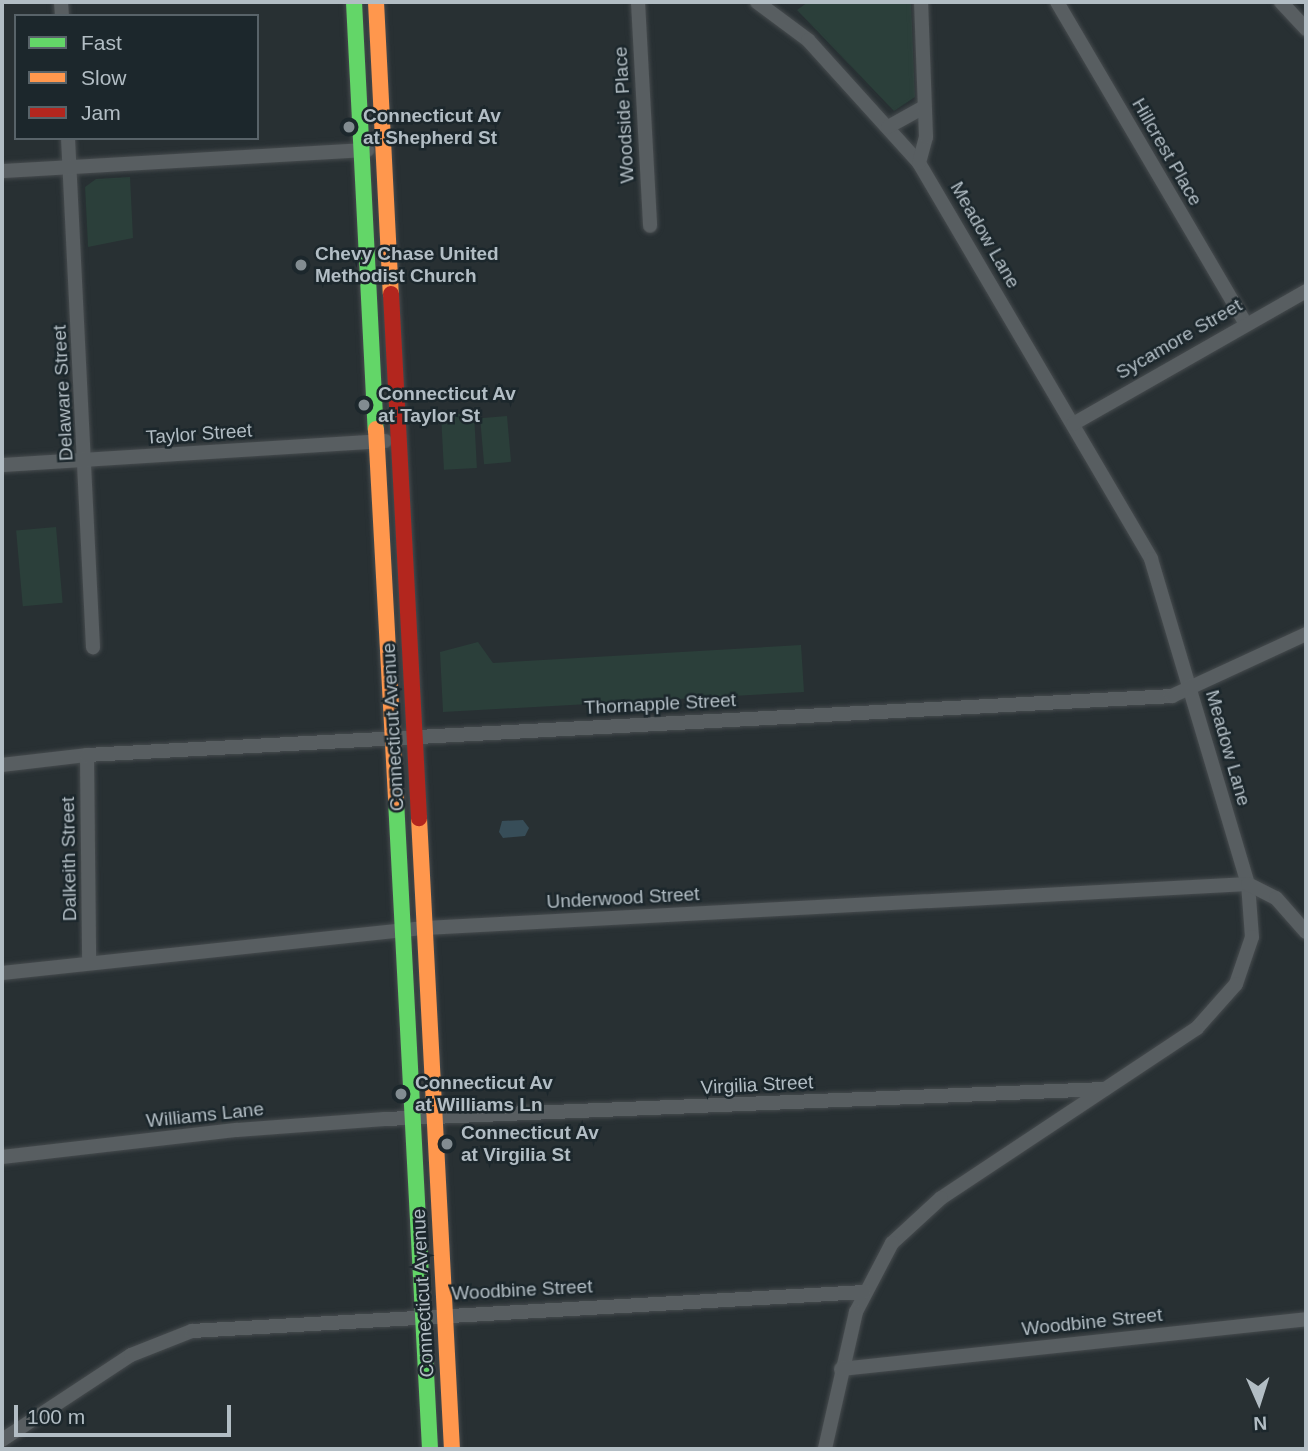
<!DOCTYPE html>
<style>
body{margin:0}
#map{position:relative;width:1308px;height:1451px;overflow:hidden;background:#283033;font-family:Arial,sans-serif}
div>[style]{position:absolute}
.green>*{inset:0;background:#2b3f3a;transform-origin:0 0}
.water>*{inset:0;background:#374d58}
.roads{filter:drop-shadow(0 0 2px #464b4e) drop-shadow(0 0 2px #464b4e)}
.street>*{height:14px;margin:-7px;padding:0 7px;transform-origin:7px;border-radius:7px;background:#585e61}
.fast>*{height:16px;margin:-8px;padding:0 8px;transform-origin:8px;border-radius:8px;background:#63d668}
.slow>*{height:16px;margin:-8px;padding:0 8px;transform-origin:8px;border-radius:8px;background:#ff974d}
.jam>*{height:16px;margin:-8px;padding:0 8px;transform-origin:8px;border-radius:8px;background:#b3261e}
.dots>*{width:19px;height:19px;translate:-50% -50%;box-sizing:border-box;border:4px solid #1c272c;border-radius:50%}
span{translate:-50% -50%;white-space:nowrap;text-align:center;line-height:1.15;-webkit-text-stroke:5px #1c272c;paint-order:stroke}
.street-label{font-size:19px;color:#b2bdc4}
.poi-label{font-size:19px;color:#b2bdc4;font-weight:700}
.left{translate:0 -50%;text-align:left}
.frame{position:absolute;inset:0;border:4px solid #b2bdc4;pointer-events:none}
.legend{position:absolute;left:14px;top:14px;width:245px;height:126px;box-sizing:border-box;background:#1c272c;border:2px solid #586369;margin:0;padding:9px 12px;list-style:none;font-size:21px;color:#b2bdc4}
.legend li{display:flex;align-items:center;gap:14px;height:35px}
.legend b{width:35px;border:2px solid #586369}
.north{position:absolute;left:1224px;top:1367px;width:70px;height:70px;-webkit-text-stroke:5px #1c272c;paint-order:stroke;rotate:177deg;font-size:19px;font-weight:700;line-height:28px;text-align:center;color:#b2bdc4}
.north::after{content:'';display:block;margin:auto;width:24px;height:32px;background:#b2bdc4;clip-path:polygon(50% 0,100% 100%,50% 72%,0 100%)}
.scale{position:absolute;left:14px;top:1405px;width:217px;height:32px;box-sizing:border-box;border:4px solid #b2bdc4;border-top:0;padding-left:9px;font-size:21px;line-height:24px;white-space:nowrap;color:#b2bdc4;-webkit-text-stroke:5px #1c272c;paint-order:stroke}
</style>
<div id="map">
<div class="green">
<i style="clip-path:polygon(808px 2px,911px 2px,915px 97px,894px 111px,797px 10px)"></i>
<i style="clip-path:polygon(130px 177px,133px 238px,88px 247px,85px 187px,96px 179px)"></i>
<i style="left:474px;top:413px;width:55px;height:33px;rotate:87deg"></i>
<i style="left:507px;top:416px;width:46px;height:27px;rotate:85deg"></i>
<i style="left:56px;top:527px;width:76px;height:40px;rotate:85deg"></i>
<i style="clip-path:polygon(478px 642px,493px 663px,801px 645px,804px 692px,443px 712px,440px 652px)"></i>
</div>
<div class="water">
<i style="clip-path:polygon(523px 820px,529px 828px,525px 836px,503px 838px,499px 832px,502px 821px)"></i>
</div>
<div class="roads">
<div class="street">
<i style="left:61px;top:2px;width:14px;rotate:86deg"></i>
<i style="left:638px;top:2px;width:224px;rotate:86.9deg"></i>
<i style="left:757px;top:2px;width:64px;rotate:36.7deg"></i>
<i style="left:808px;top:40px;width:166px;rotate:47.9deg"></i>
<i style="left:919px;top:163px;width:459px;rotate:59.6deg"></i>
<i style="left:1151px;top:559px;width:339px;rotate:73.4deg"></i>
<i style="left:1248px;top:884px;width:53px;rotate:85.7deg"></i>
<i style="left:1252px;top:937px;width:50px;rotate:108.8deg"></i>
<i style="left:1236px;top:984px;width:59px;rotate:131.6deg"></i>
<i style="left:1197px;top:1028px;width:307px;rotate:146.4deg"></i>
<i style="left:941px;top:1198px;width:67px;rotate:137.4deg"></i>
<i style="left:892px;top:1243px;width:78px;rotate:117.6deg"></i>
<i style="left:856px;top:1312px;width:140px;rotate:102.8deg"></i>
<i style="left:1057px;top:2px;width:371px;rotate:59.6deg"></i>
<i style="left:1281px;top:2px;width:37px;rotate:47deg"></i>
<i style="left:888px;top:127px;width:41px;rotate:-29.1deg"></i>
<i style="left:68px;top:138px;width:510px;rotate:87.19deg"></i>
<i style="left:919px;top:163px;width:27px;rotate:-75deg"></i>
<i style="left:926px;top:137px;width:135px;rotate:-92.1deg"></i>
<i style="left:2px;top:171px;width:366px;rotate:-3.3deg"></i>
<i style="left:1073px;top:424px;width:268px;rotate:-29.7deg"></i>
<i style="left:2px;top:465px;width:384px;rotate:-3.6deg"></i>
<i style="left:87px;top:755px;width:208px;rotate:89.4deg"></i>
<i style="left:2px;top:765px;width:86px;rotate:-6.7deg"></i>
<i style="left:87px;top:755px;width:1087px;rotate:-3.11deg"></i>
<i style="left:1172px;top:696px;width:148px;rotate:-24.8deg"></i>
<i style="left:2px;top:973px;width:425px;rotate:-6.1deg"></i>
<i style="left:425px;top:928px;width:824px;rotate:-3.06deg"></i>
<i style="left:1248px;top:884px;width:31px;rotate:27deg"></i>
<i style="left:1276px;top:898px;width:45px;rotate:48.6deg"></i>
<i style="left:2px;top:1157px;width:237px;rotate:-6.6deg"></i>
<i style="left:237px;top:1130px;width:148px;rotate:-4.3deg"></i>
<i style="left:385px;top:1119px;width:720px;rotate:-2.39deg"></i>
<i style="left:841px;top:1369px;width:468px;rotate:-6.1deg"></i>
<i style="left:2px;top:1440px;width:154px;rotate:-33.4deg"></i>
<i style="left:131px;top:1355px;width:66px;rotate:-21.5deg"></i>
<i style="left:192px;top:1331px;width:673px;rotate:-3.32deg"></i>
</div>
<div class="fast">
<i style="left:354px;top:2px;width:428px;rotate:87.1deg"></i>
<i style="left:396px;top:800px;width:650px;rotate:87deg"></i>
</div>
<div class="slow">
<i style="left:376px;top:2px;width:292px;rotate:87.1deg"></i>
<i style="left:376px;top:429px;width:372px;rotate:86.9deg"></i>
<i style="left:419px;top:818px;width:632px;rotate:87.01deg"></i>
</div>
<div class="jam">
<i style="left:391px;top:294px;width:525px;rotate:86.94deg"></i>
</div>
</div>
<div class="dots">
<i style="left:349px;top:127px;background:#828c91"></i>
<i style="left:301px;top:265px;background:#828c91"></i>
<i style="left:364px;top:405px;background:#828c91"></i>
<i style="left:401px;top:1094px;background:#828c91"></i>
<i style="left:447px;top:1144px;background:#828c91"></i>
</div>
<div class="street-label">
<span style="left:624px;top:115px;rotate:-93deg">Woodside Place</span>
<span style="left:1167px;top:152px;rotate:60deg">Hillcrest Place</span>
<span style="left:985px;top:235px;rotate:60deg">Meadow Lane</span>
<span style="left:1179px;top:339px;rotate:-30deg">Sycamore Street</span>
<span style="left:63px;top:393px;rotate:-93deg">Delaware Street</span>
<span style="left:199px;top:434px;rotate:-4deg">Taylor Street</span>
<span style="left:660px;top:704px;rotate:-3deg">Thornapple Street</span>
<span style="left:393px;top:727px;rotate:-93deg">Connecticut Avenue</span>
<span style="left:1228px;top:748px;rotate:74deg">Meadow Lane</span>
<span style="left:69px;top:859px;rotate:-91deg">Dalkeith Street</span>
<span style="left:623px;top:898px;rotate:-3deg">Underwood Street</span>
<span style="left:757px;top:1085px;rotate:-3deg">Virgilia Street</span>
<span style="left:205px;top:1115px;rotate:-6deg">Williams Lane</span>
<span style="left:522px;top:1290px;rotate:-3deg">Woodbine Street</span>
<span style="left:423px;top:1293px;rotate:-93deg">Connecticut Avenue</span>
<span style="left:1092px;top:1322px;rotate:-6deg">Woodbine Street</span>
</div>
<div class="poi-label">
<span class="left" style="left:363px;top:127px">Connecticut Av<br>at Shepherd St</span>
<span class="left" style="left:315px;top:265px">Chevy Chase United<br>Methodist Church</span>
<span class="left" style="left:378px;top:405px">Connecticut Av<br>at Taylor St</span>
<span class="left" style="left:415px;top:1094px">Connecticut Av<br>at Williams Ln</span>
<span class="left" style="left:461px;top:1144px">Connecticut Av<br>at Virgilia St</span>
</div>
<div class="frame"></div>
<ul class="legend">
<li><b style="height:9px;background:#63d668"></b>Fast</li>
<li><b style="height:9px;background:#ff974d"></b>Slow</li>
<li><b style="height:9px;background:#b3261e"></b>Jam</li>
</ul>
<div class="north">N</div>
<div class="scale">100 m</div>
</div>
